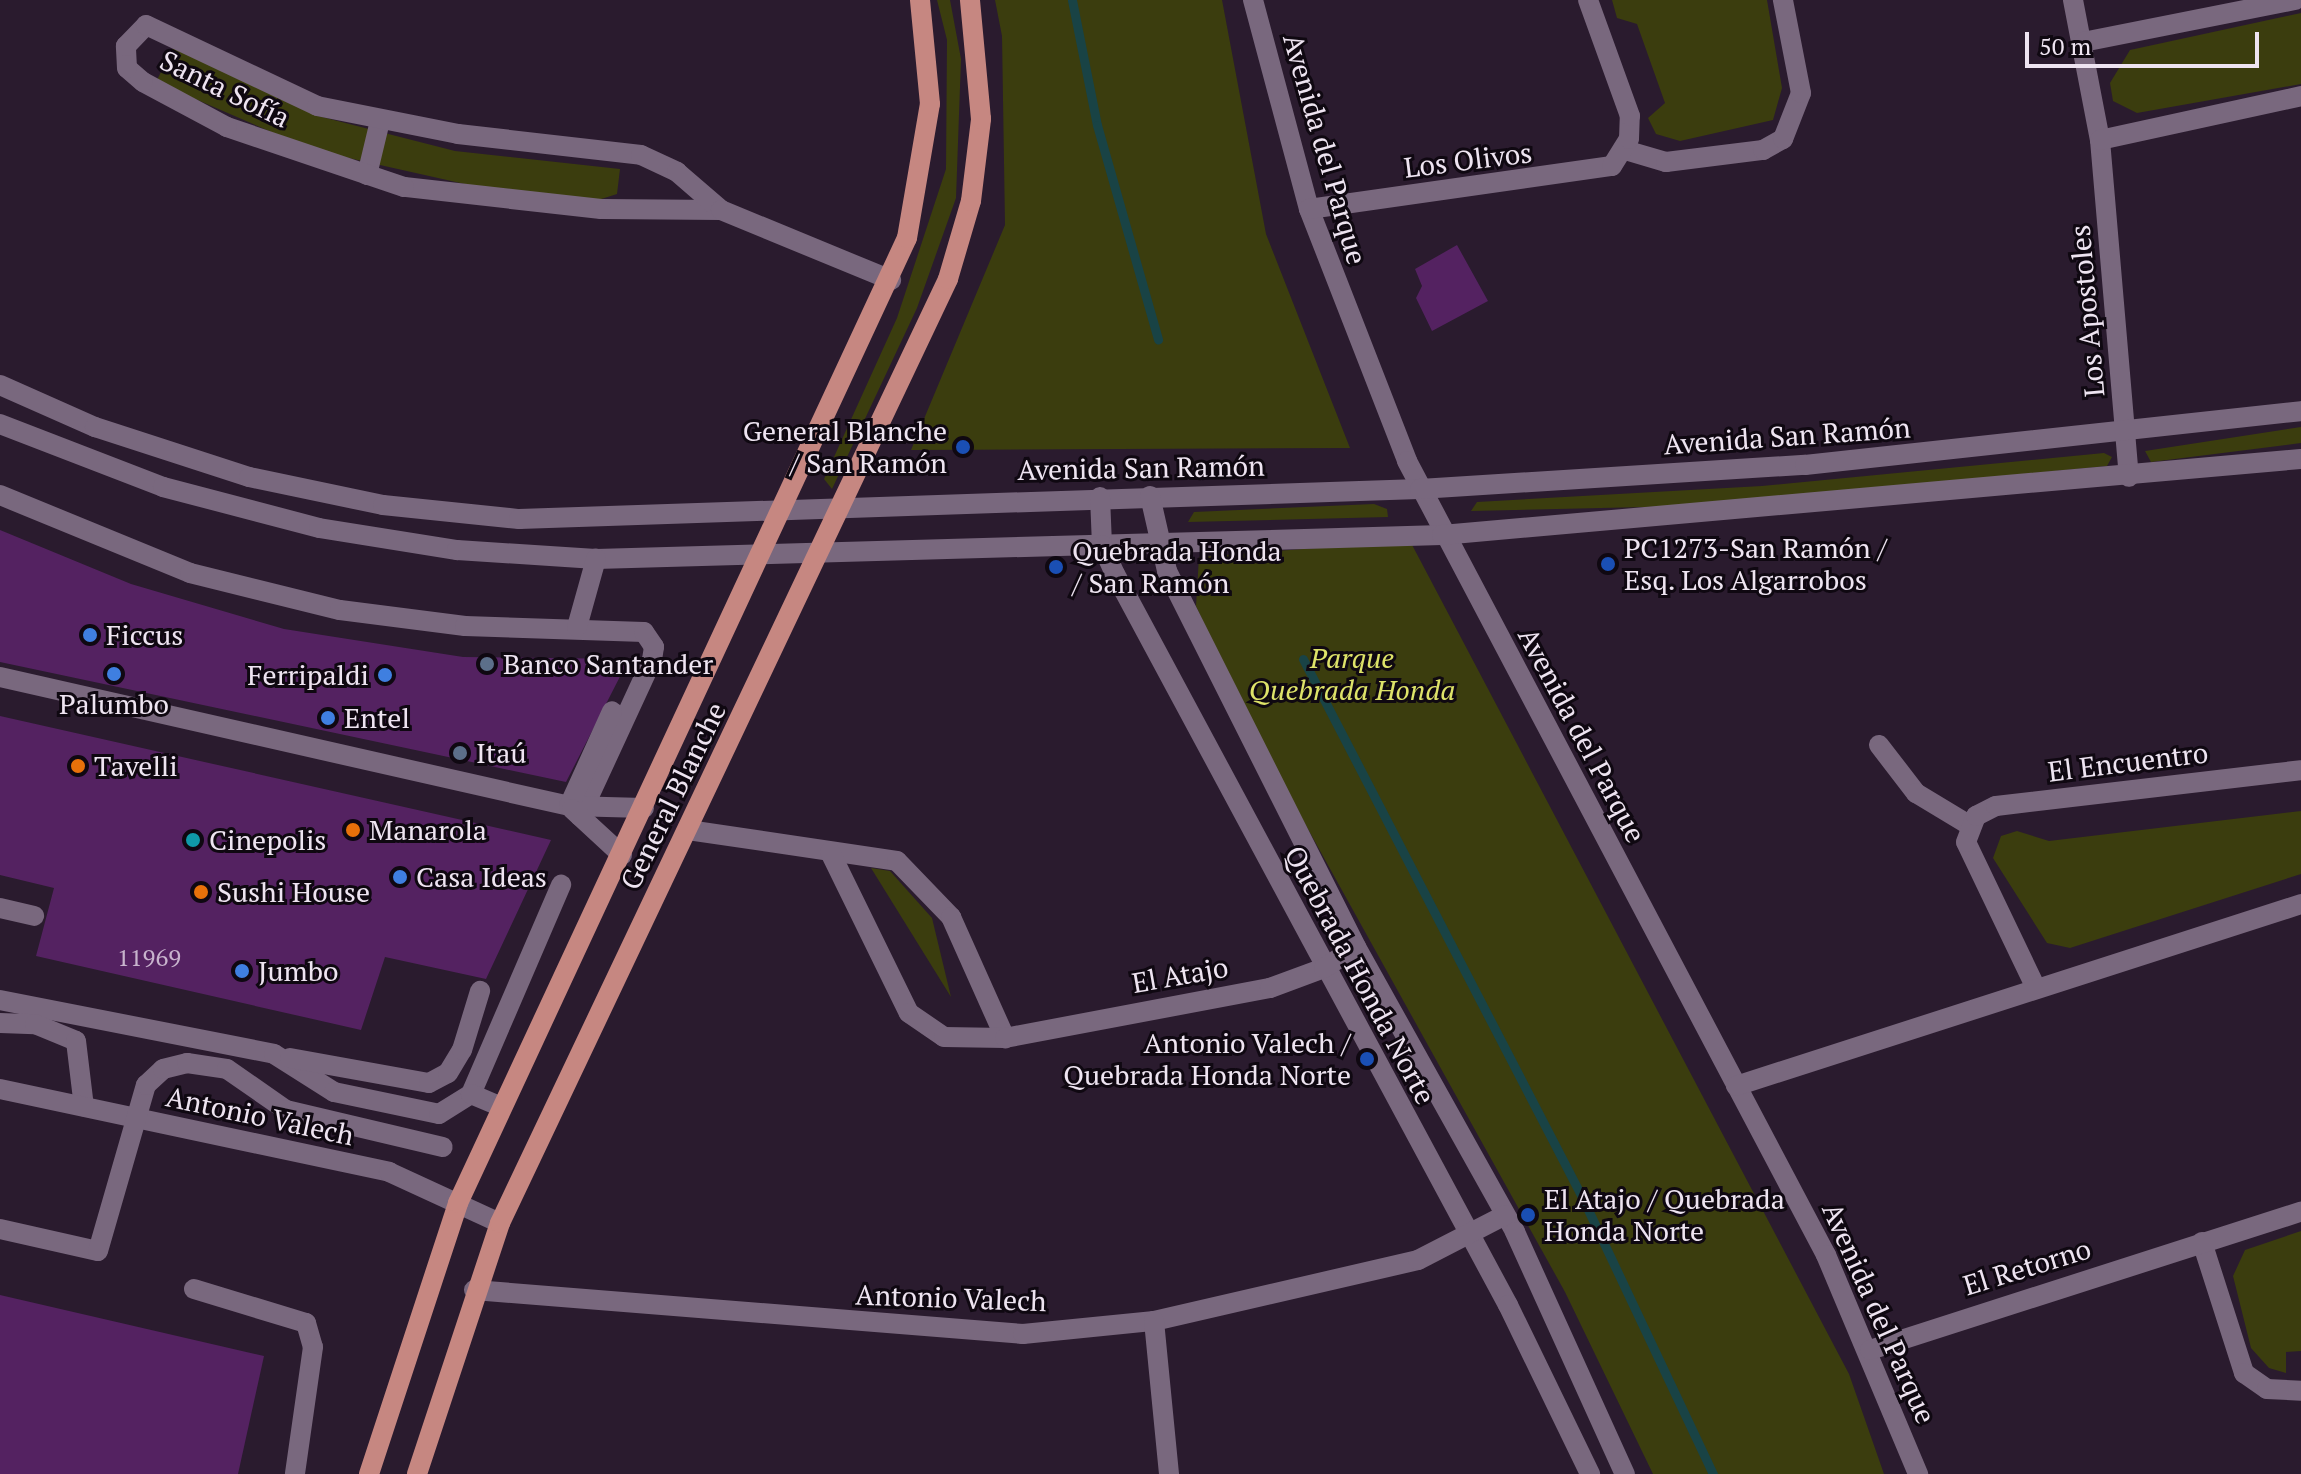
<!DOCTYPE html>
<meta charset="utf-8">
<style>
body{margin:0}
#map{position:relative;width:2301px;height:1474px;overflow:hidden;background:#2a1b2e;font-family:"PT Serif",serif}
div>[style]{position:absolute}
.green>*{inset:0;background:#3b3d0e}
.stream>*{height:9px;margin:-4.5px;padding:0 4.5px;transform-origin:4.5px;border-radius:4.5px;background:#194345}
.building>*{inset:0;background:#542261}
.minor>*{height:20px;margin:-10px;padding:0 10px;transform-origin:10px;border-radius:10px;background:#79687e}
.major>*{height:20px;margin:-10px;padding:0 10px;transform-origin:10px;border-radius:10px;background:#c68781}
.dots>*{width:22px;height:22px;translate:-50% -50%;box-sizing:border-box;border:4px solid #0f0811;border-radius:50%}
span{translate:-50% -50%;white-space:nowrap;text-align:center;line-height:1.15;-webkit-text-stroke:6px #0f0811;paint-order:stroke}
.number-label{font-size:24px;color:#c8b4cd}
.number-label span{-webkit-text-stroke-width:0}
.street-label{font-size:28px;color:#eee4f1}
.poi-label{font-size:28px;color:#eee4f1}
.right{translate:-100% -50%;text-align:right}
.left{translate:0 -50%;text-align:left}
.park-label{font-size:28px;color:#dee369;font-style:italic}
.scale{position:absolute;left:2025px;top:32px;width:234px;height:36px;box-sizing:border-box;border:4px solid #eee4f1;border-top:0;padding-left:10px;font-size:24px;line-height:28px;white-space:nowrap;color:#eee4f1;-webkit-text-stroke:6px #0f0811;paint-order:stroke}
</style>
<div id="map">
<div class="green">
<i style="clip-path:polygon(937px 0,950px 0,961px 59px,956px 198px,917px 308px,832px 489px,824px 479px,897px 318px,946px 169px,947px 40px)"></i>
<i style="clip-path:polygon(995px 0,1222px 0,1266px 234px,1350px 448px,911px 450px,1005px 225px,1002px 36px)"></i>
<i style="clip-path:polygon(1612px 0,1767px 0,1782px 88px,1773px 120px,1680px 141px,1656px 134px,1648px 118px,1665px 103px,1637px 24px,1617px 18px)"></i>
<i style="clip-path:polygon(2301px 13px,2301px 84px,2137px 113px,2113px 101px,2110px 83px,2130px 50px)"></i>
<i style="clip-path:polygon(173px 48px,318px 116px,455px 151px,620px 169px,617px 194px,595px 201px,505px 193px,313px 150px,156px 82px)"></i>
<i style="clip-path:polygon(2301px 427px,2301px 443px,2151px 462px,2145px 451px)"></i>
<i style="clip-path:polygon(2104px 453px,2112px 457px,2107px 466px,1688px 506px,1471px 511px,1477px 502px,1762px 486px)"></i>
<i style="clip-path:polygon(1374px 504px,1387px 509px,1388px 517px,1188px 522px,1194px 512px)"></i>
<i style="clip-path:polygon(1410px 541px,1849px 1374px,1884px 1474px,1653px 1474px,1565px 1292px,1248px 721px,1196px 606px,1199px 557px)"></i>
<i style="clip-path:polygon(2301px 811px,2301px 874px,2070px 948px,2047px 943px,1993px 858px,2001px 836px,2017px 831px,2049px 841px)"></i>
<i style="clip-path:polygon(871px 868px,890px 871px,932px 918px,951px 997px)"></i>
<i style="clip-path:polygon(2301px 1231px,2301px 1351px,2286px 1352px,2286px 1373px,2269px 1368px,2251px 1348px,2233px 1276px,2245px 1250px)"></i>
</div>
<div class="stream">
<i style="left:1072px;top:0;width:127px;rotate:78.7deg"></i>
<i style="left:1097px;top:125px;width:223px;rotate:74.1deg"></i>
<i style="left:1303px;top:659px;width:608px;rotate:62.59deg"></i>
<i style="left:1583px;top:1199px;width:304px;rotate:64.7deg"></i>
</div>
<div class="building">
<i style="clip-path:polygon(1457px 245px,1488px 301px,1432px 331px,1416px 298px,1422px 286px,1415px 269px)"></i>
<i style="clip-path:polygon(0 530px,131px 584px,284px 629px,463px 657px,629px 659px,566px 782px,0 662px)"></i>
<i style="clip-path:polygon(0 716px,551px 840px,486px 979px,385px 957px,361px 1030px,36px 956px,54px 888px,0 875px)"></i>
<i style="clip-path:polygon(0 1295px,264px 1356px,238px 1474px,0 1474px)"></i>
</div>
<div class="minor">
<i style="left:1253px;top:0;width:216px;rotate:75deg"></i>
<i style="left:1309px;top:209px;width:270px;rotate:68.7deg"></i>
<i style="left:1407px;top:461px;width:898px;rotate:62.18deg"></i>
<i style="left:1826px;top:1255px;width:238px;rotate:67.2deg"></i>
<i style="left:2073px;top:0;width:143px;rotate:79.1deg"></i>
<i style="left:2100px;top:140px;width:338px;rotate:85.1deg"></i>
<i style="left:2083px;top:42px;width:216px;rotate:-11.2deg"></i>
<i style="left:2100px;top:140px;width:206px;rotate:-12.3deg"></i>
<i style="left:1625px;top:150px;width:43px;rotate:16.3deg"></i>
<i style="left:1666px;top:162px;width:98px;rotate:-7.1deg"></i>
<i style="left:1763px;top:150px;width:23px;rotate:-29deg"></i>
<i style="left:1783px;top:139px;width:49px;rotate:-68.6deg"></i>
<i style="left:1801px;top:93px;width:95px;rotate:-101deg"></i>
<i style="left:367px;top:175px;width:56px;rotate:-76.5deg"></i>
<i style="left:1309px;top:209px;width:306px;rotate:-8.1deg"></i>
<i style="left:1612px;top:166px;width:32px;rotate:-58deg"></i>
<i style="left:1629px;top:139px;width:23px;rotate:-88deg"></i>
<i style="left:1630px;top:116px;width:123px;rotate:-109.9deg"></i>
<i style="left:721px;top:210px;width:120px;rotate:-179.5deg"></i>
<i style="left:601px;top:209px;width:198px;rotate:-173.6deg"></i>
<i style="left:404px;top:187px;width:187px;rotate:-161.3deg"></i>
<i style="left:227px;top:127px;width:95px;rotate:-151.8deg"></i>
<i style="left:143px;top:82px;width:21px;rotate:-139deg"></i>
<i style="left:127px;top:68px;width:22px;rotate:-93deg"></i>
<i style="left:126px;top:46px;width:29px;rotate:-46deg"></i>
<i style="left:146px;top:25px;width:189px;rotate:25.3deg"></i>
<i style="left:317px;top:106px;width:144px;rotate:11.2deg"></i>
<i style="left:458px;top:134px;width:184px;rotate:6.5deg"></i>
<i style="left:641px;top:155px;width:40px;rotate:25deg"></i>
<i style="left:677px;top:172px;width:58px;rotate:40.8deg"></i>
<i style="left:721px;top:210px;width:184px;rotate:22.4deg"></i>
<i style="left:0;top:385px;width:104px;rotate:23.9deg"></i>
<i style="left:95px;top:427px;width:162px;rotate:18deg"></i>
<i style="left:249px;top:477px;width:137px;rotate:11.8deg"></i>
<i style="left:383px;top:505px;width:137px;rotate:5.9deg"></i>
<i style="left:519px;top:519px;width:901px;rotate:-1.91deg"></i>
<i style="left:1420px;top:489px;width:386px;rotate:-3.6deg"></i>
<i style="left:1805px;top:465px;width:499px;rotate:-6.2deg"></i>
<i style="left:0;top:424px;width:175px;rotate:21.1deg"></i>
<i style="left:163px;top:487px;width:161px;rotate:14.7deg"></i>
<i style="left:319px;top:528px;width:140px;rotate:9.1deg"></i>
<i style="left:457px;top:550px;width:139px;rotate:3.7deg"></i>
<i style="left:596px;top:559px;width:846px;rotate:-1.62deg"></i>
<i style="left:1442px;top:535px;width:862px;rotate:-5.06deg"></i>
<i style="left:0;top:495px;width:205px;rotate:22.3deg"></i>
<i style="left:190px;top:573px;width:154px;rotate:13.9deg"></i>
<i style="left:340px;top:610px;width:126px;rotate:7.3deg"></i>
<i style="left:465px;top:626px;width:179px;rotate:1.9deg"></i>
<i style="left:644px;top:632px;width:18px;rotate:56deg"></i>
<i style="left:654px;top:647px;width:13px;rotate:99deg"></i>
<i style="left:652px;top:660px;width:172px;rotate:114.8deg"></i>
<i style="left:1150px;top:496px;width:77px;rotate:77.2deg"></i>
<i style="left:1167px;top:571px;width:421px;rotate:63.3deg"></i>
<i style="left:1356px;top:947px;width:326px;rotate:60.8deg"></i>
<i style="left:1515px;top:1232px;width:266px;rotate:65.6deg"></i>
<i style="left:1100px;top:497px;width:48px;rotate:87.6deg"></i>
<i style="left:1102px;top:545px;width:32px;rotate:66deg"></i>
<i style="left:1115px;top:574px;width:830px;rotate:61.74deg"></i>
<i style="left:1508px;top:1305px;width:188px;rotate:64.1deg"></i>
<i style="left:577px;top:627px;width:71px;rotate:-74.4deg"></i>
<i style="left:0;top:677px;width:583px;rotate:12.77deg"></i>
<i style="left:569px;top:806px;width:75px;rotate:1.5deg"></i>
<i style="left:1879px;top:745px;width:61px;rotate:52.4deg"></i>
<i style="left:1916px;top:793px;width:62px;rotate:31.1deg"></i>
<i style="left:569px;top:806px;width:104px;rotate:-65.6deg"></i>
<i style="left:572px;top:809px;width:68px;rotate:42.6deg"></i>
<i style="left:688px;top:830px;width:211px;rotate:8.4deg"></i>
<i style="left:897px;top:861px;width:78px;rotate:46deg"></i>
<i style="left:951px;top:917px;width:133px;rotate:65.9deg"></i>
<i style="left:830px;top:852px;width:179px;rotate:63.9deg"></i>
<i style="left:909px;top:1013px;width:42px;rotate:34.4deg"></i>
<i style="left:944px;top:1037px;width:61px;rotate:0.9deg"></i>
<i style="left:1005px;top:1038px;width:270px;rotate:-10.7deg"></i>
<i style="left:1270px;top:988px;width:58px;rotate:-20.3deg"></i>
<i style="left:1324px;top:968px;width:38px;rotate:-33deg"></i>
<i style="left:0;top:908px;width:35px;rotate:13deg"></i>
<i style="left:2034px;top:984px;width:157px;rotate:-115.6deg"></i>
<i style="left:1966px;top:842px;width:28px;rotate:-69deg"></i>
<i style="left:1976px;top:816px;width:22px;rotate:-27deg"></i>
<i style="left:1996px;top:806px;width:307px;rotate:-6.7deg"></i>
<i style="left:0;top:1000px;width:279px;rotate:11.1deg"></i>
<i style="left:274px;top:1054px;width:71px;rotate:32.3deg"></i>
<i style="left:334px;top:1092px;width:107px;rotate:11.8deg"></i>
<i style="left:439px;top:1114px;width:38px;rotate:-32deg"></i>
<i style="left:471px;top:1094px;width:228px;rotate:-66.7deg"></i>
<i style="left:0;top:1023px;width:35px;rotate:2deg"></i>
<i style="left:35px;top:1024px;width:44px;rotate:22.5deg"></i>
<i style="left:76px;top:1041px;width:66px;rotate:83.1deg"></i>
<i style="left:290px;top:1058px;width:141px;rotate:10.2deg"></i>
<i style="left:429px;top:1083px;width:21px;rotate:-28deg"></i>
<i style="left:448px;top:1073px;width:27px;rotate:-59deg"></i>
<i style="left:462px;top:1050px;width:62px;rotate:-73deg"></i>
<i style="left:1736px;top:1086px;width:594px;rotate:-17.85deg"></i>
<i style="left:0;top:1089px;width:398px;rotate:12deg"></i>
<i style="left:389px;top:1172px;width:122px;rotate:24.7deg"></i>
<i style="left:471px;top:1094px;width:33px;rotate:23deg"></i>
<i style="left:0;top:1229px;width:100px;rotate:12.7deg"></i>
<i style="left:98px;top:1251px;width:173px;rotate:-73.9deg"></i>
<i style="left:146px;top:1085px;width:23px;rotate:-43deg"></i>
<i style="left:163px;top:1069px;width:25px;rotate:-14deg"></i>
<i style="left:187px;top:1063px;width:40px;rotate:8.5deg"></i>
<i style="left:227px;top:1069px;width:72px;rotate:34.8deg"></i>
<i style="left:286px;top:1110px;width:161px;rotate:13.3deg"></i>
<i style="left:2202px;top:1242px;width:138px;rotate:72.2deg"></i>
<i style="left:2244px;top:1373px;width:28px;rotate:35deg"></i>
<i style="left:2267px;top:1389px;width:34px;rotate:3deg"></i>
<i style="left:194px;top:1289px;width:117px;rotate:16.9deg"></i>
<i style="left:306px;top:1323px;width:25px;rotate:74deg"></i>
<i style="left:313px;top:1347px;width:128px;rotate:98.1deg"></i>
<i style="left:474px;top:1290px;width:551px;rotate:4.58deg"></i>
<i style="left:1023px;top:1334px;width:132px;rotate:-5.7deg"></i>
<i style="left:1154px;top:1321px;width:271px;rotate:-13deg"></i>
<i style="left:1418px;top:1260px;width:98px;rotate:-27.3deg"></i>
<i style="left:1154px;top:1321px;width:154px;rotate:84.4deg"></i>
<i style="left:1870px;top:1350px;width:453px;rotate:-17.8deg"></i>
</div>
<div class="major">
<i style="left:369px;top:1474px;width:285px;rotate:-71.8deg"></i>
<i style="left:458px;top:1203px;width:1064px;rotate:-65.05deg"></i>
<i style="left:907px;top:238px;width:136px;rotate:-80.3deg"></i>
<i style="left:930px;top:104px;width:104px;rotate:-95.5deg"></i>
<i style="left:417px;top:1474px;width:264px;rotate:-71.7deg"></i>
<i style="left:500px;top:1223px;width:1045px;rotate:-64.61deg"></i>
<i style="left:948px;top:279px;width:81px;rotate:-73.6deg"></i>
<i style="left:971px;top:201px;width:83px;rotate:-83deg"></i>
<i style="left:981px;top:119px;width:120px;rotate:-95.3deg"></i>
</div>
<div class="dots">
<i style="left:963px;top:447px;background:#1a4fb4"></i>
<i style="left:1608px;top:564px;background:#1a4fb4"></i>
<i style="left:1056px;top:567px;background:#1a4fb4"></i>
<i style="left:90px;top:635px;background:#3f7fe0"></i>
<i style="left:487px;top:664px;background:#5c6f8a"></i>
<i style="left:114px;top:674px;background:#3f7fe0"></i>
<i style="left:385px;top:675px;background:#3f7fe0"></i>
<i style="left:328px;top:718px;background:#3f7fe0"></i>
<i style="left:460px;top:753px;background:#5c6f8a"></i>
<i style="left:78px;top:766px;background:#e8710a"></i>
<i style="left:353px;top:830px;background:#e8710a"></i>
<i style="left:193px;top:840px;background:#0f9aa8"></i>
<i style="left:400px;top:877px;background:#3f7fe0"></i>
<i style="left:201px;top:892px;background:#e8710a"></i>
<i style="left:242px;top:971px;background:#3f7fe0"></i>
<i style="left:1367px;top:1059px;background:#1a4fb4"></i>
<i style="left:1528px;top:1215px;background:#1a4fb4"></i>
</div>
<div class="number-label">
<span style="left:149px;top:958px">11969</span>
</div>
<div class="street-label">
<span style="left:225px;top:89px;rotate:26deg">Santa Sofía</span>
<span style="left:1325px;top:149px;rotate:74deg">Avenida del Parque</span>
<span style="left:1468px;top:160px;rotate:-7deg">Los Olivos</span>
<span style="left:2087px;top:311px;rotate:-95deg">Los Apostoles</span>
<span style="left:1787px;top:436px;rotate:-4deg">Avenida San Ramón</span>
<span style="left:1141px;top:468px;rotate:-1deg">Avenida San Ramón</span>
<span style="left:1582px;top:735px;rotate:62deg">Avenida del Parque</span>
<span style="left:2128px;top:762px;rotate:-7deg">El Encuentro</span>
<span style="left:673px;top:796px;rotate:-64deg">General Blanche</span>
<span style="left:1180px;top:975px;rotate:-10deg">El Atajo</span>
<span style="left:1360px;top:975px;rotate:62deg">Quebrada Honda Norte</span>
<span style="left:260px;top:1116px;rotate:12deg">Antonio Valech</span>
<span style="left:2027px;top:1267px;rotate:-17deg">El Retorno</span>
<span style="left:951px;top:1298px;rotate:2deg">Antonio Valech</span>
<span style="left:1879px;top:1313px;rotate:66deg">Avenida del Parque</span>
</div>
<div class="poi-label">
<span class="right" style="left:947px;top:447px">General Blanche<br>/ San Ramón</span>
<span class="left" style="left:1624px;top:564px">PC1273-San Ramón /<br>Esq. Los Algarrobos</span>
<span class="left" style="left:1072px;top:567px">Quebrada Honda<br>/ San Ramón</span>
<span class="left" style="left:106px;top:635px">Ficcus</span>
<span class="left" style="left:503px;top:664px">Banco Santander</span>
<span class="right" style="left:369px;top:675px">Ferripaldi</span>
<span style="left:114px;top:704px">Palumbo</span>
<span class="left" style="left:344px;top:718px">Entel</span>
<span class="left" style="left:476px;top:753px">Itaú</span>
<span class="left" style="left:94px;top:766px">Tavelli</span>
<span class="left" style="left:369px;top:830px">Manarola</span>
<span class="left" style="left:209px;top:840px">Cinepolis</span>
<span class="left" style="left:416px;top:877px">Casa Ideas</span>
<span class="left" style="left:217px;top:892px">Sushi House</span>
<span class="left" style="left:258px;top:971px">Jumbo</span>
<span class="right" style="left:1351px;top:1059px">Antonio Valech /<br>Quebrada Honda Norte</span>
<span class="left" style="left:1544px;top:1215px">El Atajo / Quebrada<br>Honda Norte</span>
</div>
<div class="park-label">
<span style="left:1352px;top:674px">Parque<br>Quebrada Honda</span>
</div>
<div class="scale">50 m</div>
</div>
